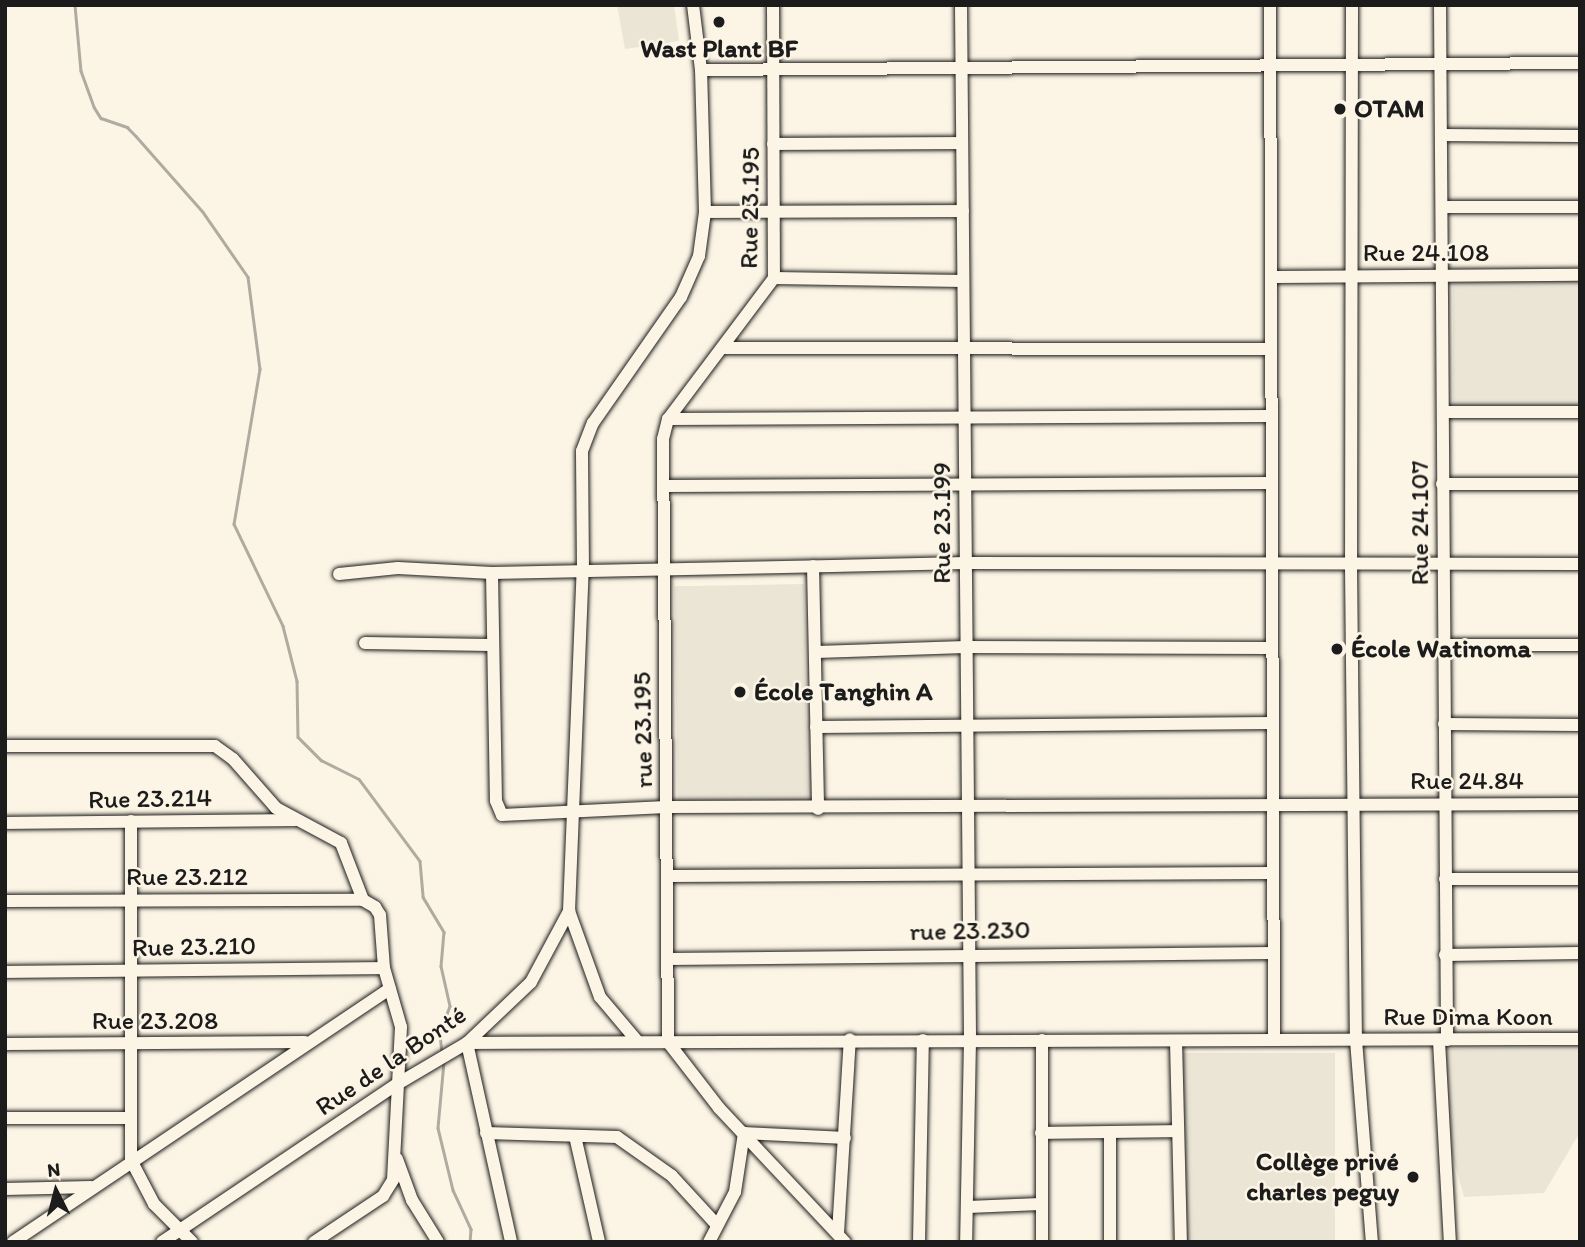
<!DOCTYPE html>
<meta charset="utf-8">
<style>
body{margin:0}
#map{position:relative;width:1585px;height:1247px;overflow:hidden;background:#fcf5e5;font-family:Itim,sans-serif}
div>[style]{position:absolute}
.built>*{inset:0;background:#ebe5d6;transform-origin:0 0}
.stream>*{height:2.5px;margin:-1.25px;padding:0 1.25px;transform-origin:1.25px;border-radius:1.25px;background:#b0aba1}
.roads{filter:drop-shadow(0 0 2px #1c1c1c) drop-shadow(0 0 2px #1c1c1c)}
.minor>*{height:12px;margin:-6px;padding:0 6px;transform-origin:6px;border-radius:6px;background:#fcf5e5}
.dots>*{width:19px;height:19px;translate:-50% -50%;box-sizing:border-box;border:4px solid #fcf5e5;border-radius:50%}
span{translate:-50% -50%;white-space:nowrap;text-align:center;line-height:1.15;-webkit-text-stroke:5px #fcf5e5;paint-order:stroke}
.poi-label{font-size:26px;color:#1c1c1c;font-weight:700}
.left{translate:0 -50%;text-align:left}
.right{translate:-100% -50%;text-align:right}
.street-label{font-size:26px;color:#1c1c1c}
.frame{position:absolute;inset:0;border:7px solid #1c1c1c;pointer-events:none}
.north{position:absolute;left:21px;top:1156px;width:70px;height:70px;-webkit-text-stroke:5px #fcf5e5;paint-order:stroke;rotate:354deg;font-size:19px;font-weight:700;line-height:28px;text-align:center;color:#1c1c1c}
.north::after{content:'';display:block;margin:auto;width:24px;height:32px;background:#1c1c1c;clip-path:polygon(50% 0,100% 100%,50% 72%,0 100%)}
</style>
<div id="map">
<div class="built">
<i style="clip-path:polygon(617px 5px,674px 5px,679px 41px,625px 49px)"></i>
<i style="left:1580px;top:281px;width:124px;height:127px;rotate:90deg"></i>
<i style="left:804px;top:584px;width:218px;height:130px;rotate:89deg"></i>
<i style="clip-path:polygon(1580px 1046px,1580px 1132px,1544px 1193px,1464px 1197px,1448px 1140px,1442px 1049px)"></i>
<i style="left:1181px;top:1053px;width:154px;height:189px"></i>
</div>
<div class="stream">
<i style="left:75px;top:5px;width:66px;rotate:84.8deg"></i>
<i style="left:81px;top:71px;width:38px;rotate:70deg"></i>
<i style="left:94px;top:107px;width:13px;rotate:58deg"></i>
<i style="left:101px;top:118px;width:28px;rotate:19deg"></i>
<i style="left:127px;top:127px;width:13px;rotate:45deg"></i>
<i style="left:136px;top:136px;width:101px;rotate:48.6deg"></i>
<i style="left:203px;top:212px;width:79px;rotate:55.3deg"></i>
<i style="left:248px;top:277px;width:93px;rotate:82.6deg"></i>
<i style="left:260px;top:369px;width:157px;rotate:99.5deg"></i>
<i style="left:234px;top:524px;width:113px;rotate:64.3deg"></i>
<i style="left:283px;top:626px;width:57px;rotate:75.7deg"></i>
<i style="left:297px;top:681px;width:56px;rotate:89deg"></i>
<i style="left:298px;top:737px;width:33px;rotate:45deg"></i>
<i style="left:321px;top:760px;width:42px;rotate:26.6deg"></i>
<i style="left:359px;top:779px;width:102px;rotate:53.4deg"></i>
<i style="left:420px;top:861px;width:36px;rotate:85deg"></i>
<i style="left:423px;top:897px;width:41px;rotate:59deg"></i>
<i style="left:444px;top:932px;width:34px;rotate:95deg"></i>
<i style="left:441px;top:966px;width:41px;rotate:77.3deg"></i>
<i style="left:450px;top:1006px;width:30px;rotate:110deg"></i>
<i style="left:440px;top:1034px;width:18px;rotate:84deg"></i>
<i style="left:444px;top:1062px;width:66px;rotate:95.2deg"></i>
<i style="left:438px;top:1128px;width:64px;rotate:76.4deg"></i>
<i style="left:453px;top:1190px;width:43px;rotate:65.2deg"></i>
<i style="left:471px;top:1229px;width:13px;rotate:94deg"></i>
</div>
<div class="roads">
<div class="minor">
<i style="left:773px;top:5px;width:273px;rotate:89.8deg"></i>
<i style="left:774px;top:278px;width:176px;rotate:126.9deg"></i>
<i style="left:668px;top:419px;width:21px;rotate:104deg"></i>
<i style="left:663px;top:439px;width:603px;rotate:89.52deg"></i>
<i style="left:668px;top:1042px;width:83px;rotate:52.3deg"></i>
<i style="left:719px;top:1108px;width:184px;rotate:46.8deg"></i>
<i style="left:961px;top:5px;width:1035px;rotate:89.5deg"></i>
<i style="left:970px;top:1040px;width:202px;rotate:91.1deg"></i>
<i style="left:1270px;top:5px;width:1035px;rotate:89.78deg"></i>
<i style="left:1352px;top:5px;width:562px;rotate:90.1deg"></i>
<i style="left:1351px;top:567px;width:473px;rotate:89.4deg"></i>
<i style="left:1356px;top:1040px;width:203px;rotate:85.5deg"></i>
<i style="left:1440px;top:5px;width:1035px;rotate:89.61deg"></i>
<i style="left:701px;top:70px;width:879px;rotate:-0.46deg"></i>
<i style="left:1441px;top:135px;width:139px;rotate:0.4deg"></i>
<i style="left:773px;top:144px;width:189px;rotate:-0.3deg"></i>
<i style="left:1442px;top:207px;width:138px"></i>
<i style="left:705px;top:212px;width:258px;rotate:-0.2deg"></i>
<i style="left:1272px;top:277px;width:308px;rotate:-0.4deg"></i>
<i style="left:774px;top:278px;width:189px;rotate:0.9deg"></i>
<i style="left:722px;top:348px;width:549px;rotate:0.1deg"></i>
<i style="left:1443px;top:412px;width:137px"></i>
<i style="left:668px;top:419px;width:602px;rotate:-0.29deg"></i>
<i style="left:1442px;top:484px;width:138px"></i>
<i style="left:664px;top:486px;width:607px;rotate:-0.28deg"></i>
<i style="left:813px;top:566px;width:243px;rotate:88.8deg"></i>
<i style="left:492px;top:573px;width:228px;rotate:89deg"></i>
<i style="left:496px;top:801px;width:15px;rotate:67deg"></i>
<i style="left:502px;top:815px;width:164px;rotate:-2.8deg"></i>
<i style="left:666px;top:807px;width:914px;rotate:-0.19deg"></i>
<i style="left:339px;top:574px;width:59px;rotate:-5.8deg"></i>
<i style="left:398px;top:568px;width:94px;rotate:3deg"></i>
<i style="left:492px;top:573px;width:473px;rotate:-1.2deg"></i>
<i style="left:965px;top:563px;width:615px;rotate:0.09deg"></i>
<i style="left:365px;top:643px;width:125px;rotate:0.9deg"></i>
<i style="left:1445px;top:645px;width:135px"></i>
<i style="left:816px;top:652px;width:149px;rotate:-1.9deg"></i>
<i style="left:965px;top:647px;width:306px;rotate:0.2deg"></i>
<i style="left:1444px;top:724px;width:136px;rotate:0.4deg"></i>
<i style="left:816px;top:727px;width:455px;rotate:-0.5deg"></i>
<i style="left:5px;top:746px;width:210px"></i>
<i style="left:215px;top:746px;width:22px;rotate:36deg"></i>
<i style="left:233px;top:759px;width:65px;rotate:48.7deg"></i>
<i style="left:276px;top:808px;width:74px;rotate:28.3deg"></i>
<i style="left:341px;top:843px;width:61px;rotate:68.9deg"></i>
<i style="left:131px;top:821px;width:339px;rotate:90deg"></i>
<i style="left:131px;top:1160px;width:50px;rotate:62.4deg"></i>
<i style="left:154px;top:1204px;width:54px;rotate:45deg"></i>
<i style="left:5px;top:823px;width:290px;rotate:-0.6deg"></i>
<i style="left:667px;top:876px;width:604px;rotate:-0.28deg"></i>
<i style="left:1445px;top:879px;width:135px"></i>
<i style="left:5px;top:901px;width:358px;rotate:-0.2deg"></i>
<i style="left:363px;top:900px;width:14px;rotate:30deg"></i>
<i style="left:375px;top:907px;width:9px;rotate:58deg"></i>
<i style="left:380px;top:915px;width:53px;rotate:85.7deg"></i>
<i style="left:384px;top:968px;width:61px;rotate:73.9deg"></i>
<i style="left:401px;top:1027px;width:153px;rotate:93deg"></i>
<i style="left:393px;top:1180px;width:19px;rotate:122deg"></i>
<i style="left:383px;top:1196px;width:83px;rotate:146.3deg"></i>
<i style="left:569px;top:911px;width:91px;rotate:70.2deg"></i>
<i style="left:600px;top:997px;width:59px;rotate:49.8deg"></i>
<i style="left:1445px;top:955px;width:135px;rotate:-0.8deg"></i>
<i style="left:668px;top:959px;width:605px;rotate:-0.57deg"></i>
<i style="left:5px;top:972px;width:379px;rotate:-0.6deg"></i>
<i style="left:1176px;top:1041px;width:201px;rotate:88.6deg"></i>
<i style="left:1439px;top:1041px;width:201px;rotate:86.9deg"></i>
<i style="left:467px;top:1043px;width:1113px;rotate:-0.21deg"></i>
<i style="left:467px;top:1043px;width:204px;rotate:77.5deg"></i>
<i style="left:5px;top:1044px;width:300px;rotate:-0.4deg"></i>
<i style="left:5px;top:1118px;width:125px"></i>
<i style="left:486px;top:1133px;width:131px;rotate:1.7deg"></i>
<i style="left:617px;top:1137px;width:67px;rotate:35.3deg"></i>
<i style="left:672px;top:1176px;width:65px;rotate:47.5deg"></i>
<i style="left:1041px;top:1133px;width:137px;rotate:-0.8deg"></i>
<i style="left:575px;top:1136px;width:109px;rotate:77.2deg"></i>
<i style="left:397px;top:1159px;width:44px;rotate:69.9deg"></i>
<i style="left:412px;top:1200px;width:49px;rotate:58.2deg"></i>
<i style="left:5px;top:1189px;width:86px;rotate:-1.3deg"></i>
<i style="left:968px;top:1207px;width:72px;rotate:-2.4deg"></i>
<i style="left:838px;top:1233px;width:194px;rotate:-86.5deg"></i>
<i style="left:13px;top:1242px;width:454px;rotate:-33.9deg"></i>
<i style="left:162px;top:1242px;width:285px;rotate:-33.9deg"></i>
<i style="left:399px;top:1083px;width:79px;rotate:-30.5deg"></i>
<i style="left:467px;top:1043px;width:88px;rotate:-43.6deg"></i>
<i style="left:531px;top:982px;width:81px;rotate:-61.8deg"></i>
<i style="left:569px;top:911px;width:342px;rotate:-87.7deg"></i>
<i style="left:583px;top:569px;width:118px;rotate:-90.5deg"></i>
<i style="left:582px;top:451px;width:30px;rotate:-69deg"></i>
<i style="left:593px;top:423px;width:154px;rotate:-55.1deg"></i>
<i style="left:681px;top:297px;width:45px;rotate:-66.3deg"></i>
<i style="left:699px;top:256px;width:44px;rotate:-82.2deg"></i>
<i style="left:705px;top:212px;width:142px;rotate:-91.6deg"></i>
<i style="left:701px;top:70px;width:65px;rotate:-97deg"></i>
<i style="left:709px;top:1242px;width:56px;rotate:-62.5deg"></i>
<i style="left:735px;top:1192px;width:60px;rotate:-81.3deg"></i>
<i style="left:744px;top:1133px;width:101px;rotate:2.8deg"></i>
<i style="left:919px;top:1242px;width:202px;rotate:-88.9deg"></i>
<i style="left:1042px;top:1242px;width:202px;rotate:-90deg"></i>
<i style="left:1110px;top:1242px;width:109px;rotate:-90deg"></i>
</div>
</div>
<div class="dots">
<i style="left:719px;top:22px;background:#1c1c1c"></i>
<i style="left:1340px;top:109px;background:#1c1c1c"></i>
<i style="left:1337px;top:649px;background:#1c1c1c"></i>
<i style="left:740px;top:692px;background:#1c1c1c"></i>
<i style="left:1413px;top:1177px;background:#1c1c1c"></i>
</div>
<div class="poi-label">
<span style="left:719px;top:49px">Wast Plant BF</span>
<span class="left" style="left:1354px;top:109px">OTAM</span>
<span class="left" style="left:1351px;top:649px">École Watinoma</span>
<span class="left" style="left:754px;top:692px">École Tanghin A</span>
<span class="right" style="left:1399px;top:1177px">Collège privé<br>charles peguy</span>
</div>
<div class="street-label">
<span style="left:750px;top:208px;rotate:-89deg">Rue 23.195</span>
<span style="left:1426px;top:253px">Rue 24.108</span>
<span style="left:942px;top:523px;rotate:-90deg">Rue 23.199</span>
<span style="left:1420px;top:523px;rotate:-90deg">Rue 24.107</span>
<span style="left:643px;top:730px;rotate:-91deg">rue 23.195</span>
<span style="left:1467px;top:781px">Rue 24.84</span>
<span style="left:150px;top:799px;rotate:-1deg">Rue 23.214</span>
<span style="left:187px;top:877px">Rue 23.212</span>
<span style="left:970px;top:931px;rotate:-1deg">rue 23.230</span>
<span style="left:194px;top:947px;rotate:-1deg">Rue 23.210</span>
<span style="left:1468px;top:1017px">Rue Dima Koon</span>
<span style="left:155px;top:1021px">Rue 23.208</span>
<span style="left:391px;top:1061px;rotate:-34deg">Rue de la Bonté</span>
</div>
<div class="frame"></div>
<div class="north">N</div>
</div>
